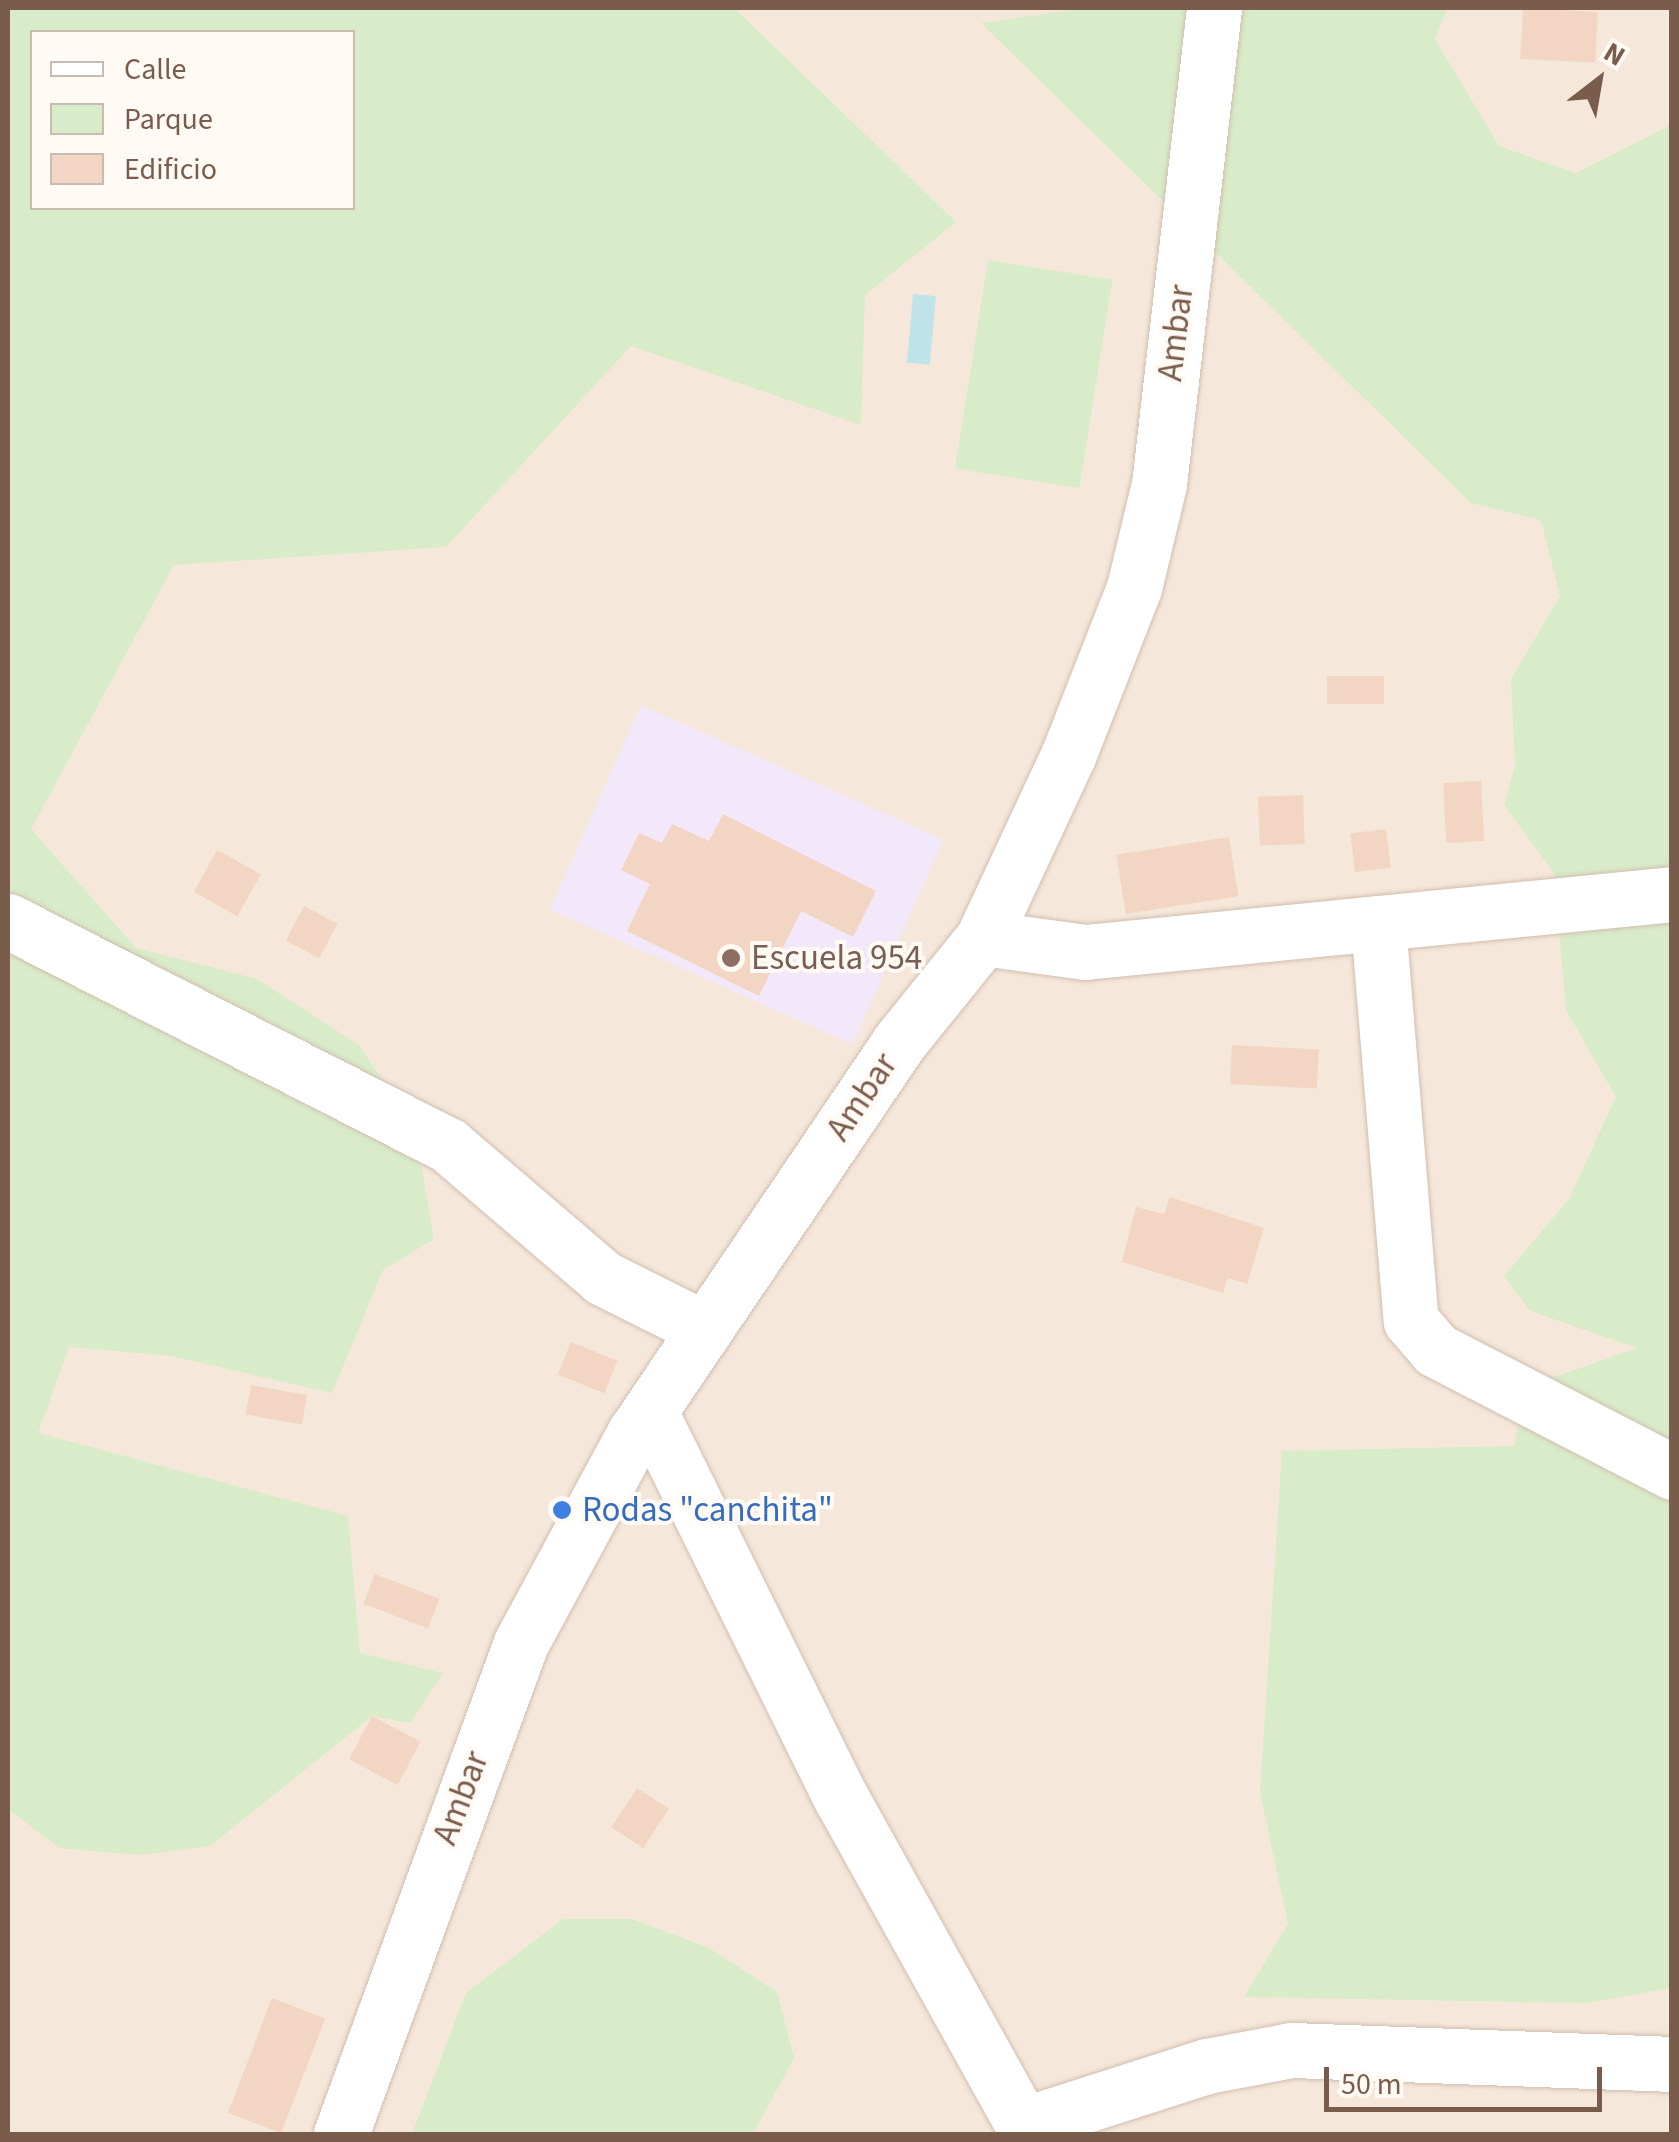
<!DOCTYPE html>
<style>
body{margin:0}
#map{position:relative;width:1679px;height:2142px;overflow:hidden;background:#fdf6ec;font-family:"Source Sans 3",sans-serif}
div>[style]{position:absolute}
.residential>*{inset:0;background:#f5e8da}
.education>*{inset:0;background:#f3e8fa;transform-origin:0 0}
.green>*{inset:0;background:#d8ecc9;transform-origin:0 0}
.water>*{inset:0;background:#bfe3e8;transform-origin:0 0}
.building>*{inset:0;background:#f3d5c3;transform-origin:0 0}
.roads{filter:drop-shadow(0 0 2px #d1beb0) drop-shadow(0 0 2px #d1beb0)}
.minor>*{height:55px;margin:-27.5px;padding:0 27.5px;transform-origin:27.5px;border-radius:27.5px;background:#fff}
.dots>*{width:28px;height:28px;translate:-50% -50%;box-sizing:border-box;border:5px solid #fffaf3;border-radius:50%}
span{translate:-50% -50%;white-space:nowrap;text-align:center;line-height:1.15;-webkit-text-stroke:8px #fffaf3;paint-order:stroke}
.street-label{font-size:35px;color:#7a5c4d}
.education-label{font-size:35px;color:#785e54}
.left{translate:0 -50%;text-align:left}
.shop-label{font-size:35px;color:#366cbe}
.frame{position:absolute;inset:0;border:10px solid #7a5c4d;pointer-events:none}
.legend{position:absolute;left:30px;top:30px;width:325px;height:180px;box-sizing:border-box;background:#fffaf3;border:2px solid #cabbb1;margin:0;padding:12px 18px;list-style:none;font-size:30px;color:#7a5c4d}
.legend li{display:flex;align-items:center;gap:20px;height:50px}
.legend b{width:50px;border:2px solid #cabbb1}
.north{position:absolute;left:1549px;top:30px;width:100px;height:100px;-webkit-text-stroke:8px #fffaf3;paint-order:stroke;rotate:31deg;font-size:28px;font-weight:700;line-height:40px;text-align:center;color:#7a5c4d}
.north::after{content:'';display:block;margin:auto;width:35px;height:45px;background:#7a5c4d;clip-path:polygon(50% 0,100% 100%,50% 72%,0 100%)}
.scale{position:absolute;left:1324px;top:2067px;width:278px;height:45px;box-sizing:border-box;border:5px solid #7a5c4d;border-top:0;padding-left:12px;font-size:30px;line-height:35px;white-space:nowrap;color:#7a5c4d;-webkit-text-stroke:8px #fffaf3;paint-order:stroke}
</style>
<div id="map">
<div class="residential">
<i style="clip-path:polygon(evenodd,8px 8px,1671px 8px,1671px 2134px,8px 2134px,8px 8px,32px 32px,352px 32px,352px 208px,32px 208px,32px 32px)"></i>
</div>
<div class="education">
<i style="left:641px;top:705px;width:331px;height:224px;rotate:24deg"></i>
</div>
<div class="green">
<i style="clip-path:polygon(evenodd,8px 8px,734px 8px,956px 222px,865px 295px,861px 425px,631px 346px,446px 547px,174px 565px,31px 829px,136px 948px,257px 979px,359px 1045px,415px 1130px,434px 1239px,383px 1270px,332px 1393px,171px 1356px,69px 1347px,38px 1433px,348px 1516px,360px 1653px,443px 1673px,410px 1723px,372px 1716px,210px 1846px,139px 1855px,59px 1848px,8px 1809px,8px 8px,32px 32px,352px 32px,352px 208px,32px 208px,32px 32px)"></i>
<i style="clip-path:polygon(1086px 8px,1448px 8px,1435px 39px,1499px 146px,1576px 173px,1671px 125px,1671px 1988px,1587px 2003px,1244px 1997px,1288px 1924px,1260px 1792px,1282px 1451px,1514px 1446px,1526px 1387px,1637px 1348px,1530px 1311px,1504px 1276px,1569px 1199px,1616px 1097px,1566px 1010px,1554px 873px,1504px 805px,1515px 766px,1511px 679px,1560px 596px,1541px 520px,1471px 503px,981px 23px)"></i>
<i style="left:988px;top:260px;width:126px;height:211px;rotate:9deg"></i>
<i style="clip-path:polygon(563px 1919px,632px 1919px,709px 1948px,777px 1992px,794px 2058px,753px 2134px,412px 2134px,466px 1993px)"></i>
</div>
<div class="water">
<i style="left:913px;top:294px;width:23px;height:69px;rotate:5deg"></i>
</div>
<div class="building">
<i style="left:1523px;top:8px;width:75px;height:51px;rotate:3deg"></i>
<i style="left:1384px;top:676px;width:28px;height:57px;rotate:90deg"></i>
<i style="left:1481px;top:781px;width:60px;height:38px;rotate:87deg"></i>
<i style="left:1303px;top:795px;width:49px;height:45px;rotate:88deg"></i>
<i style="clip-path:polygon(723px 814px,876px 891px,853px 937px,801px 911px,759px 996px,627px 931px,650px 884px,621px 870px,639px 833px,662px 843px,672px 824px,709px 841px)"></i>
<i style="left:1386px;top:829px;width:39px;height:36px;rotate:83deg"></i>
<i style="left:1229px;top:837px;width:60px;height:114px;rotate:81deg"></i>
<i style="left:217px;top:850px;width:50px;height:48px;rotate:29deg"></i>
<i style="left:304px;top:906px;width:38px;height:39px;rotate:28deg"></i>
<i style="left:1232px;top:1045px;width:87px;height:39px;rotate:3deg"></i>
<i style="clip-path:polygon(1170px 1197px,1264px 1228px,1247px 1284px,1228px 1278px,1223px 1293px,1122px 1262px,1136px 1207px,1164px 1214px)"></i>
<i style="left:571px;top:1342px;width:50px;height:35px;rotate:22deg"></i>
<i style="left:251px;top:1385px;width:57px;height:30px;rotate:10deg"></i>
<i style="left:375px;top:1574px;width:69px;height:32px;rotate:21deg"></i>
<i style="left:372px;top:1716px;width:55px;height:49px;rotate:28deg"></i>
<i style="left:637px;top:1788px;width:38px;height:47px;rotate:33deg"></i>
<i style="left:272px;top:1998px;width:57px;height:123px;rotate:21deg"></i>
</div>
<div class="roads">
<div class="minor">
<i style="left:8px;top:921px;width:494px;rotate:27deg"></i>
<i style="left:448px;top:1145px;width:204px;rotate:40.6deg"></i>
<i style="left:603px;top:1278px;width:114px;rotate:26.6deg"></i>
<i style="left:1378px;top:923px;width:399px;rotate:85.3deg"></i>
<i style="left:1411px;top:1321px;width:38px;rotate:49deg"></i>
<i style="left:1436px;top:1350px;width:266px;rotate:27.3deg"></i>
<i style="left:983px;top:938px;width:103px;rotate:7.8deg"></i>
<i style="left:1085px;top:952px;width:590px;rotate:-5.64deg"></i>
<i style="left:650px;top:1412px;width:431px;rotate:63.7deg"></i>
<i style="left:841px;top:1798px;width:385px;rotate:60.9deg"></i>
<i style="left:1023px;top:2125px;width:193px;rotate:-17.8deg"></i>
<i style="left:1207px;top:2066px;width:86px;rotate:-10.7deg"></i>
<i style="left:1292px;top:2050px;width:380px;rotate:2.1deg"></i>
<i style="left:341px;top:2134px;width:523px;rotate:-69.87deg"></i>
<i style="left:521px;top:1643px;width:238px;rotate:-61.6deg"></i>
<i style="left:634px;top:1434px;width:475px;rotate:-55.9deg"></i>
<i style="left:900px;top:1041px;width:132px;rotate:-51.1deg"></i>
<i style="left:983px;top:938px;width:201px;rotate:-65deg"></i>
<i style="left:1068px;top:756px;width:180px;rotate:-68.6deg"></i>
<i style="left:1134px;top:588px;width:107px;rotate:-76.5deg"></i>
<i style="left:1159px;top:484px;width:479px;rotate:-83.4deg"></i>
</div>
</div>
<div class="dots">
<i style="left:731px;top:958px;background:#8d6e63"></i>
<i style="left:562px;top:1510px;background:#3f7fe0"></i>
</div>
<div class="street-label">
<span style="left:1176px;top:333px;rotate:-83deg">Ambar</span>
<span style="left:862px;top:1097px;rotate:-56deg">Ambar</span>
<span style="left:461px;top:1798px;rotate:-69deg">Ambar</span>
</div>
<div class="education-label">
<span class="left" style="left:751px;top:958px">Escuela 954</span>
</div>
<div class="shop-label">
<span class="left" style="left:582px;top:1510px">Rodas "canchita"</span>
</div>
<div class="frame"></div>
<ul class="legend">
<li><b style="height:12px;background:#fff"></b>Calle</li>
<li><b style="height:28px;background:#d8ecc9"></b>Parque</li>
<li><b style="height:28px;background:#f3d5c3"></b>Edificio</li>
</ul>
<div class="north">N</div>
<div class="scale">50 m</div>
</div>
